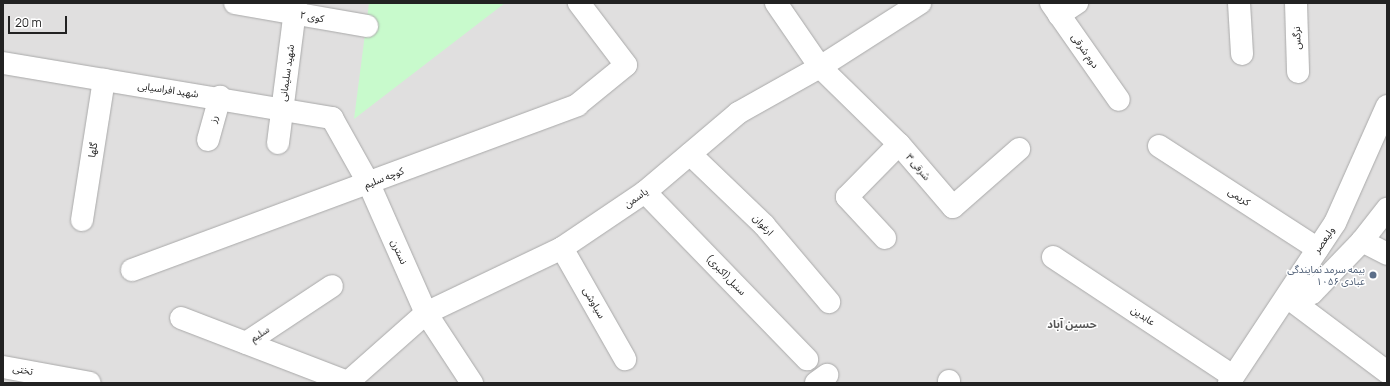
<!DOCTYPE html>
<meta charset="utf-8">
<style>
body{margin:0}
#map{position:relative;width:1390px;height:386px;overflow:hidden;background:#f2efe9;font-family:Manrope,"Noto Sans Arabic",sans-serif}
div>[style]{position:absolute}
.residential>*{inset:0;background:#e0dfdf;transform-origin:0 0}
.park>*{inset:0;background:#c8facc}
.roads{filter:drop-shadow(0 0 1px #a9a9a9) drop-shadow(0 0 1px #a9a9a9)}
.minor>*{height:22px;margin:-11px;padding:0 11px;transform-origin:11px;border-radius:11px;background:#fff}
.dots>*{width:11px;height:11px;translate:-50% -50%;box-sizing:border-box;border:2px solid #fff;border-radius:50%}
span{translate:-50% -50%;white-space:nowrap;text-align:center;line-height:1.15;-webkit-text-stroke:3px #fff;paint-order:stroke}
.street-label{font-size:10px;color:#222}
.service-label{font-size:10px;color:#4e5e75}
.right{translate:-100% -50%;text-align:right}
.neighbourhood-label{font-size:11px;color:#555;font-weight:700}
.frame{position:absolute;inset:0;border:4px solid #222;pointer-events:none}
.scale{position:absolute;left:8px;top:16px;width:59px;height:18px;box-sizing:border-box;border:2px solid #222;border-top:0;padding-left:5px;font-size:12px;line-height:14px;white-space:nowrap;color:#222;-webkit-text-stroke:3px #fff;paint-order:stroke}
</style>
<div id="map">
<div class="residential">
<i style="left:3px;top:3px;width:1384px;height:380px"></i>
</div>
<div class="park">
<i style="clip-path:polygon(369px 3px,505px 3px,354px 119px)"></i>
</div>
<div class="roads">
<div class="minor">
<i style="left:235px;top:3px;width:134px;rotate:9.9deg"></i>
<i style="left:776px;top:3px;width:78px;rotate:55.5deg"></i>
<i style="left:820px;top:67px;width:110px;rotate:44.3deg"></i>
<i style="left:899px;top:144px;width:83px;rotate:49.4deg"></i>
<i style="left:953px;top:207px;width:88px;rotate:-41.3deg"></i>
<i style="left:1051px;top:3px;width:118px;rotate:55deg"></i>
<i style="left:1239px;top:3px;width:51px;rotate:86.6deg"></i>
<i style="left:1296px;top:3px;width:69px;rotate:88.3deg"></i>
<i style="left:1059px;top:15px;width:22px;rotate:-34deg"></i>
<i style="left:3px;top:63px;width:334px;rotate:9.5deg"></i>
<i style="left:332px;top:118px;width:76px;rotate:60.7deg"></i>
<i style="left:369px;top:184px;width:141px;rotate:66.2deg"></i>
<i style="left:426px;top:313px;width:84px;rotate:56.7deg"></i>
<i style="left:208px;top:140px;width:45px;rotate:-74.4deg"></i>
<i style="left:278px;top:143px;width:141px;rotate:-82.7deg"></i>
<i style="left:1159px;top:146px;width:189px;rotate:32.9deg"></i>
<i style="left:690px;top:154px;width:103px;rotate:43.8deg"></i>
<i style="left:764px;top:225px;width:101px;rotate:49.8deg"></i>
<i style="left:645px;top:192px;width:233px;rotate:45.9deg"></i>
<i style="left:82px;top:220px;width:142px;rotate:-81.1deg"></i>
<i style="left:885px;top:238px;width:56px;rotate:-132.8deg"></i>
<i style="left:847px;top:197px;width:74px;rotate:-45.5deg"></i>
<i style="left:1362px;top:241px;width:28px;rotate:27deg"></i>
<i style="left:562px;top:248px;width:128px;rotate:60.4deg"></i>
<i style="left:1053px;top:257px;width:216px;rotate:33.5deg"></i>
<i style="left:132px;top:270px;width:475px;rotate:-20.3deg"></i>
<i style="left:577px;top:105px;width:63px;rotate:-39.2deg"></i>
<i style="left:626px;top:65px;width:78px;rotate:-127.2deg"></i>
<i style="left:1287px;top:297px;width:25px;rotate:-9deg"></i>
<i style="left:1312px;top:293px;width:72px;rotate:-46.1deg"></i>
<i style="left:1362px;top:241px;width:41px;rotate:-52deg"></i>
<i style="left:1287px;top:297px;width:125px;rotate:36.9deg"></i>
<i style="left:181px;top:318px;width:179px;rotate:21deg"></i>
<i style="left:246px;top:343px;width:103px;rotate:-33.5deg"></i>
<i style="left:3px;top:367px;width:88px;rotate:10.4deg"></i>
<i style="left:949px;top:381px;width:2px;rotate:90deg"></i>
<i style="left:347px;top:383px;width:106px;rotate:-41.5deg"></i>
<i style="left:426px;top:313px;width:151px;rotate:-25.5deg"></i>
<i style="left:562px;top:248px;width:100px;rotate:-34deg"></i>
<i style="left:645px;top:192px;width:122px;rotate:-40.3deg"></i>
<i style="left:738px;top:113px;width:94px;rotate:-29.3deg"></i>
<i style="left:820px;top:67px;width:119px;rotate:-32.6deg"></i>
<i style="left:816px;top:383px;width:14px;rotate:-36deg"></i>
<i style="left:1229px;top:383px;width:192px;rotate:-56.5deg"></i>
<i style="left:1335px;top:223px;width:128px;rotate:-66deg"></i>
</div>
</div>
<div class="dots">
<i style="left:1373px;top:275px;background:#5c6f8a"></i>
</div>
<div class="street-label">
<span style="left:312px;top:17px;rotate:10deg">کوی ۲</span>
<span style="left:1297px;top:38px;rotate:-92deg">نرگس</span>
<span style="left:1085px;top:51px;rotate:55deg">دوم شرقی</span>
<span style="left:287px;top:73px;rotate:-82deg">شهید سلیمانی</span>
<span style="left:168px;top:90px;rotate:8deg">شهید افراسیابی</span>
<span style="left:214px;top:119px;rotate:-74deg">رز</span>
<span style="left:93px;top:150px;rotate:-81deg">گلها</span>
<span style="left:918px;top:167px;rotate:50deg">۳ شرقی</span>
<span style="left:384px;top:178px;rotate:-21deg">کوچه سلیم</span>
<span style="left:1239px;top:197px;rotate:33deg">کریمی</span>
<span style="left:636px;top:198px;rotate:-35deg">یاسمن</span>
<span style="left:763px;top:225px;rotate:47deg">ارغوان</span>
<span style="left:1324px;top:240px;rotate:-56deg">ولیعصر</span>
<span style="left:399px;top:252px;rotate:66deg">نسترن</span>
<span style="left:726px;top:275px;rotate:46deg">سنبل(اکبری)</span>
<span style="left:594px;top:303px;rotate:60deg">سیاوشی</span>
<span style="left:1143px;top:316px;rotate:33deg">عابدین</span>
<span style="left:260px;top:334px;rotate:-34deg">سلیم</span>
<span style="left:23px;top:370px;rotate:11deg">تختی</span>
</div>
<div class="service-label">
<span class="right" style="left:1365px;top:275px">بیمه سرمد نمایندگی<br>۱۰۵۶ عبادی</span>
</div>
<div class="neighbourhood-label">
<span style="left:1072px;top:324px">حسین آباد</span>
</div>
<div class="frame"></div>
<div class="scale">20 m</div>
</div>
